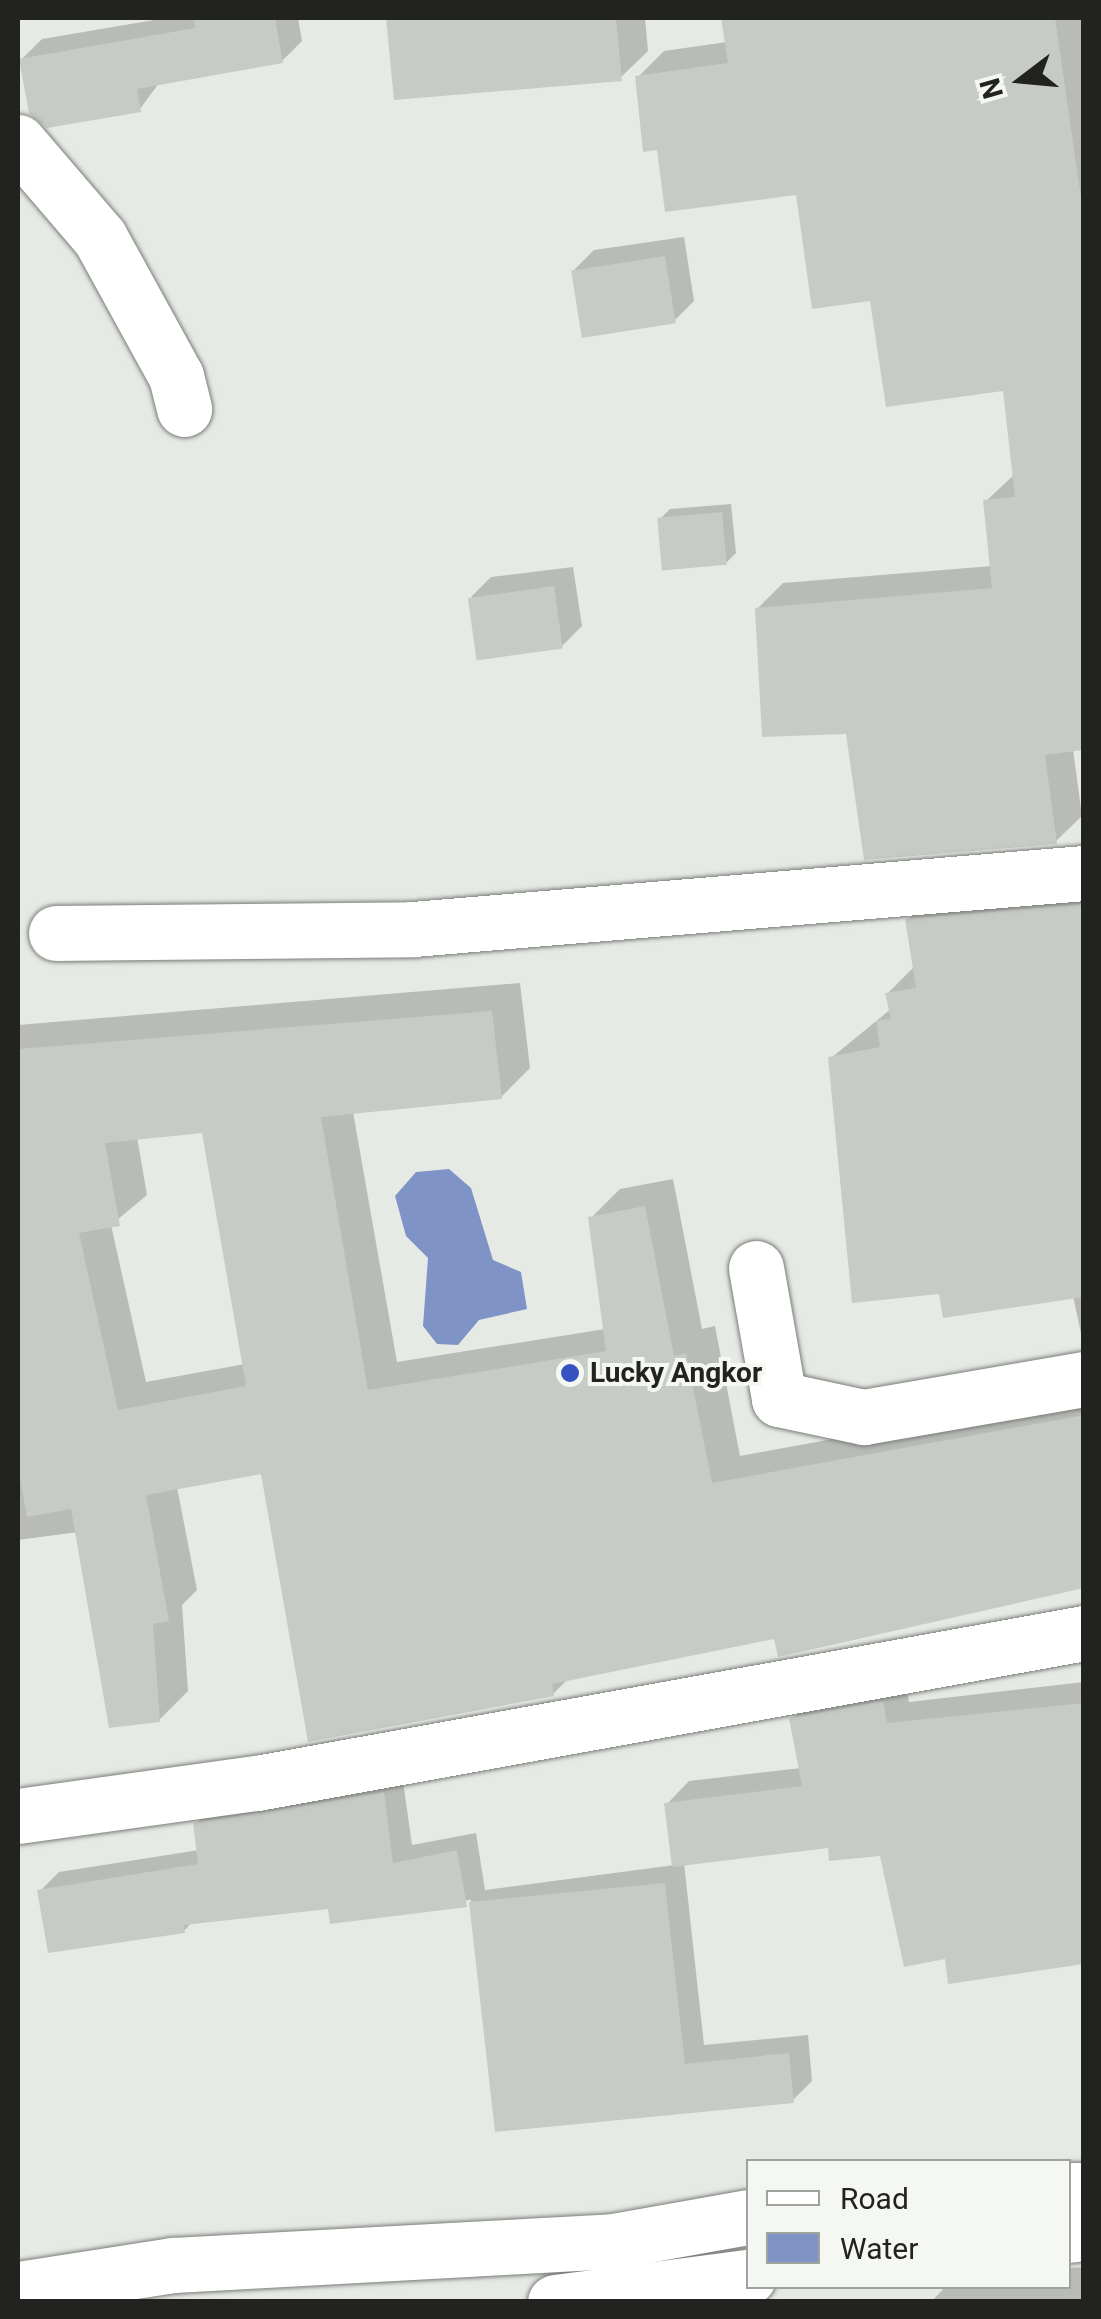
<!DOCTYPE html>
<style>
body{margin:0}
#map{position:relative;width:1101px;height:2319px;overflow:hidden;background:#e6eae5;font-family:Roboto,sans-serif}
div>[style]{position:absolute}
.water>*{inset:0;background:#8093c7}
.shadow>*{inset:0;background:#0003}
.building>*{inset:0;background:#c7cbc5;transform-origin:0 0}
.roads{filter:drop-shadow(0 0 2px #7a7d78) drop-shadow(0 0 2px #7a7d78)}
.minor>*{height:55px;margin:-27.5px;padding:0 27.5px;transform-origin:27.5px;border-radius:27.5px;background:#fff}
.dots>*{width:28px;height:28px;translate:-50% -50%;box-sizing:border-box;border:5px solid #f4f7f2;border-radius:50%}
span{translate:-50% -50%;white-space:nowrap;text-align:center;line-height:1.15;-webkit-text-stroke:8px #f4f7f2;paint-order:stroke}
.poi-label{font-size:28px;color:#222321;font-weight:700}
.left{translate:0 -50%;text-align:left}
.frame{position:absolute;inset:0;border:20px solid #222321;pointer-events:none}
.legend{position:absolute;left:746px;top:2159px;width:325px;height:130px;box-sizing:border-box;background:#f4f7f2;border:2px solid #a0a29e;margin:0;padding:12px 18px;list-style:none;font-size:30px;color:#222321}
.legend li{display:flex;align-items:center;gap:20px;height:50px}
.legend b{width:50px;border:2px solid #a0a29e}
.north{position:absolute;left:971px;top:30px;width:100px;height:100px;-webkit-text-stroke:8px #f4f7f2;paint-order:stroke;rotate:254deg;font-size:28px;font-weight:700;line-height:40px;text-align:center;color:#222321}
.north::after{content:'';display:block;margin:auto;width:35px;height:45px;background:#222321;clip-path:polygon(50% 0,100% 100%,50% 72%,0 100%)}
</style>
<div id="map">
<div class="water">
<i style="clip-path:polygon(449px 1169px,471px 1188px,493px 1260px,521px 1272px,527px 1309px,479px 1320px,458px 1345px,437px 1344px,423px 1326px,428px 1258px,406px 1236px,395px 1196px,416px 1172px)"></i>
</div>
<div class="shadow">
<i style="clip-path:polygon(166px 18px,298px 18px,302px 41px,282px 61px,159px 83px,140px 109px,22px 59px,42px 39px)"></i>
<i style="clip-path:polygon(389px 18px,645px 18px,648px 51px,620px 78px,396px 98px)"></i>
<i style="clip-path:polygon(724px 18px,1084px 18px,1084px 747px,1073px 749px,1082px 816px,1056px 841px,848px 731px,757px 609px,783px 583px,992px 566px,986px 501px,1015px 474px,1006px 388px,798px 192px,659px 148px,638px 77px,664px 51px,727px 42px)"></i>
<i style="clip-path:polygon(684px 237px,694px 301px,674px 321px,574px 270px,594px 250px)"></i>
<i style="clip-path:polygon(731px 504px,736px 553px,726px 563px,660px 519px,670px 509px)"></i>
<i style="clip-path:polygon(573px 567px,582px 626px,562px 646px,471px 597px,491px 577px)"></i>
<i style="clip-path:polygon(1084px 879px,1084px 1347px,1073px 1296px,941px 1291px,831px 1058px,891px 1009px,888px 993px,915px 966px,908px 920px,936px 892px)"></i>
<i style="clip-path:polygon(evenodd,520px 983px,530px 1068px,501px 1097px,353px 1112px,397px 1362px,605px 1329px,591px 1218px,620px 1189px,673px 1179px,702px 1329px,715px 1326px,740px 1456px,1084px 1393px,1084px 1586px,780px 1654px,776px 1636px,568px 1679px,553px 1694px,263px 1471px,177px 1487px,197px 1590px,182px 1605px,188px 1691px,159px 1720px,78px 1532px,18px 1540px,18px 1426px,27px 1416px,18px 1369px,18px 1025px,520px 983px,204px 1130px,245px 1364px,146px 1382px,111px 1225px,147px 1195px,137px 1137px,204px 1130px)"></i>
<i style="clip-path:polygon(905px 1680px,909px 1702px,1084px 1682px,1084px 1961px,947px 1956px,882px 1854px,830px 1845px,684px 1863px,704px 2045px,808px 2035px,812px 2081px,792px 2101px,497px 2130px,471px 1900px,330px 1906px,193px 1921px,184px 1931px,40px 1891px,59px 1872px,199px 1850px,196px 1824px,214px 1805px,402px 1774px,412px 1845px,476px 1833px,485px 1890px,675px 1865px,667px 1804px,689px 1781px,801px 1768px,792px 1719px,814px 1697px)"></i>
<i style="clip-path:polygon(1084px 2267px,1084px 2302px,931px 2302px,946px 2286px,1068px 2286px,1068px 2268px)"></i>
</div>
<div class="building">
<i style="clip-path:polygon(193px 18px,275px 18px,283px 63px,137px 89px,141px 112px,47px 128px,29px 113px,19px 59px,195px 28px)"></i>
<i style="clip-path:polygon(386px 18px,616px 18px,622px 81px,394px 100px)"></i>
<i style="clip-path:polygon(721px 18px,1055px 18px,1084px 218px,1084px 750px,1045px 755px,1057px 844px,864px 860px,846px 734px,762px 737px,755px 608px,992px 588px,983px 500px,1015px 497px,1003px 391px,886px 407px,870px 301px,812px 309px,796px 195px,665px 212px,657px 150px,643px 152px,635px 76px,728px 63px)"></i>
<i style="left:665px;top:256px;width:68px;height:95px;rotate:81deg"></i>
<i style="left:722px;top:512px;width:53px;height:65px;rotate:85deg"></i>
<i style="left:554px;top:586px;width:63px;height:87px;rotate:82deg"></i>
<i style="clip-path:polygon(1084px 904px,1084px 1297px,943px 1318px,939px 1294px,852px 1303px,828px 1057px,880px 1047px,876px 1021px,891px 1019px,885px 993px,916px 988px,905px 919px)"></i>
<i style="clip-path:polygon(evenodd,492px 1011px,502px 1099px,321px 1117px,368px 1390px,606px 1351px,588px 1217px,645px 1206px,674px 1356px,686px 1353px,712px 1483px,1084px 1415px,1084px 1588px,778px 1657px,774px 1639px,552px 1684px,554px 1696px,308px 1742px,261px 1474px,146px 1495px,169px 1621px,153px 1624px,160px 1722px,109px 1728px,71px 1509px,27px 1517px,18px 1468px,18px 1049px,492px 1011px,202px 1133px,246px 1386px,118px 1410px,79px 1233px,120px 1226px,105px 1143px,202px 1133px)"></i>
<i style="clip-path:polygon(883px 1701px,887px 1723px,1084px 1703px,1084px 1964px,948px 1984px,945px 1959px,904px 1967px,880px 1856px,829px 1861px,828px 1848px,672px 1867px,664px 1803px,802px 1786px,789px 1718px)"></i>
<i style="clip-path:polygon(384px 1792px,393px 1863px,457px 1850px,467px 1907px,330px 1924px,328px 1909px,184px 1925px,185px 1933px,48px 1953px,37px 1890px,198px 1864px,193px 1823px)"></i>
<i style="clip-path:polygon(665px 1883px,685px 2064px,789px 2053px,794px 2103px,495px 2132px,469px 1902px)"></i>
</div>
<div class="roads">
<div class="minor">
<i style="left:18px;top:142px;width:126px;rotate:49.5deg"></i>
<i style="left:100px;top:238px;width:158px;rotate:61.2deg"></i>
<i style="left:176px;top:376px;width:34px;rotate:76deg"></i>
<i style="left:56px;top:933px;width:357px;rotate:-0.6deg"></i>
<i style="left:413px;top:929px;width:673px;rotate:-4.77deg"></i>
<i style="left:756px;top:1268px;width:133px;rotate:80deg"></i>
<i style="left:779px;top:1399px;width:87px;rotate:12deg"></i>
<i style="left:864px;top:1417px;width:223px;rotate:-9.8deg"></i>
<i style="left:18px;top:1816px;width:241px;rotate:-7.9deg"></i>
<i style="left:257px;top:1783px;width:840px;rotate:-10.28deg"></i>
<i style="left:1068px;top:2190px;width:16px"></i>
<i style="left:1068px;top:2235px;width:16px;rotate:-7deg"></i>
<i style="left:18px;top:2289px;width:157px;rotate:-8.8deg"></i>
<i style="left:173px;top:2265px;width:441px;rotate:-3.1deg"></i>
<i style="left:613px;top:2241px;width:137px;rotate:-10.1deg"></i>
<i style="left:555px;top:2302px;width:195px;rotate:-7.4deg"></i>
</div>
</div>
<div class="dots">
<i style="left:570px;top:1373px;background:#3651c2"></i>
</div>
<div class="poi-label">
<span class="left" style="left:590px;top:1373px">Lucky Angkor</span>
</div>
<div class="frame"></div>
<ul class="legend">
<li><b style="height:12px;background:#fff"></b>Road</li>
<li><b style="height:28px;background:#8093c7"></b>Water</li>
</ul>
<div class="north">N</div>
</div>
